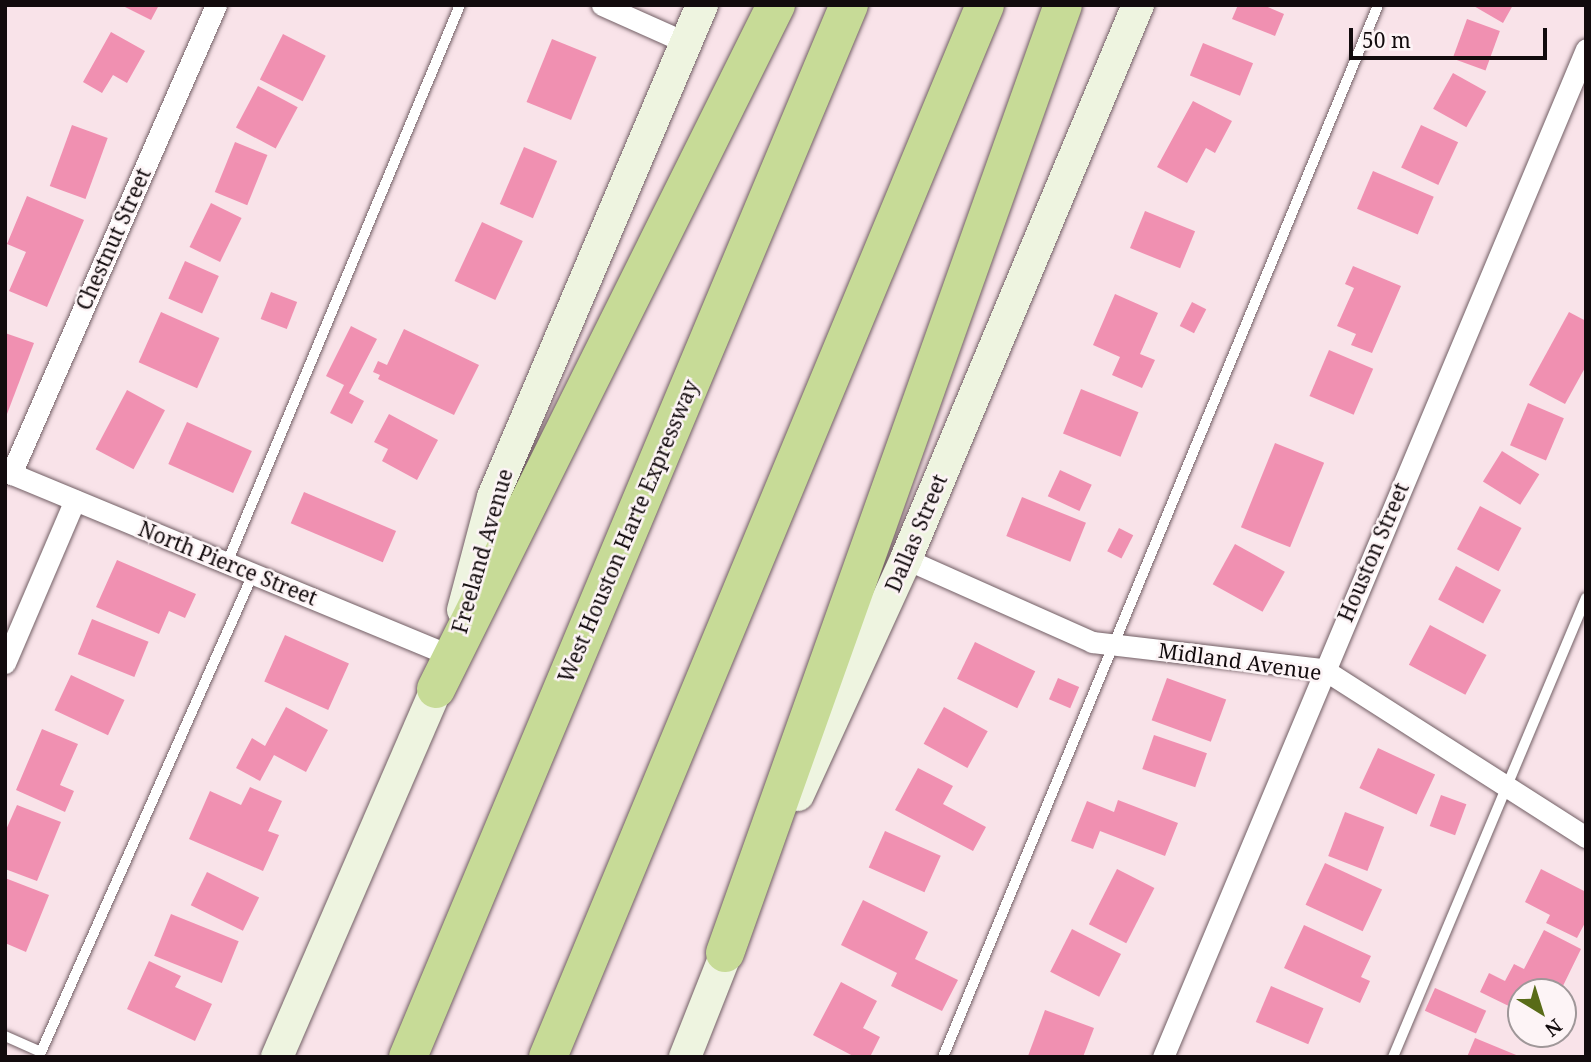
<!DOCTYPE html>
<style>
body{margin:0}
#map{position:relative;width:1591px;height:1062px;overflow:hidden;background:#f9e3e9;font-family:"Noto Serif",serif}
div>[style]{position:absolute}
.building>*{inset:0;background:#f090b1;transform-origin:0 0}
.roads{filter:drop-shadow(0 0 2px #725f65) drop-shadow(0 0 2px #725f65)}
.service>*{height:10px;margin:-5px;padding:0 5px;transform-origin:5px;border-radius:5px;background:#fff}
.minor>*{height:21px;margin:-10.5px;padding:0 10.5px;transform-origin:10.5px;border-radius:10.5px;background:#fff}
.secondary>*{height:32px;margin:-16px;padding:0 16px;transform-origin:16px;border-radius:16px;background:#eef4e0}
.motorway>*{height:38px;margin:-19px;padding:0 19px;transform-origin:19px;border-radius:19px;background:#c7db97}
span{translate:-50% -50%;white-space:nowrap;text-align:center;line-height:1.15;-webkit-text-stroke:5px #fdf4f6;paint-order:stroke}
.street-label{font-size:21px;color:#120b0d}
.frame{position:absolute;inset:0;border:7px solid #120b0d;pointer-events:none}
.north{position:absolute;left:1507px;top:978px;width:70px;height:70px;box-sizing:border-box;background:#fdf4f6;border:2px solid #9f9799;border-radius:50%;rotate:142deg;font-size:19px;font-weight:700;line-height:28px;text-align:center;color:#120b0d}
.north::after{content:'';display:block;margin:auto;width:24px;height:32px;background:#596b18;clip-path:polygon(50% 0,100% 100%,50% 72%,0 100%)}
.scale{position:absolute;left:1349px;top:28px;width:198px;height:32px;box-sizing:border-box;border:4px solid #120b0d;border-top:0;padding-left:9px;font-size:21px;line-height:24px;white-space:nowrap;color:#120b0d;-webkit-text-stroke:5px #fdf4f6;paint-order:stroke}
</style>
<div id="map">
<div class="building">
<i style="clip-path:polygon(121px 5px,159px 5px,151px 20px)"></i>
<i style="clip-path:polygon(1238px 5px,1263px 5px,1284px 14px,1275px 36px,1232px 19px)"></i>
<i style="clip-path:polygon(1472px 5px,1513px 5px,1503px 23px)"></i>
<i style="left:1467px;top:19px;width:35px;height:42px;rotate:20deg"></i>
<i style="clip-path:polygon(111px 32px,145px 51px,127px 83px,113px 75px,102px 93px,83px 82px)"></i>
<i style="left:283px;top:34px;width:48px;height:51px;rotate:27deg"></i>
<i style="left:552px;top:39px;width:48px;height:68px;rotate:22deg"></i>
<i style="left:1203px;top:43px;width:54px;height:35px;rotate:22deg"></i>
<i style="left:1453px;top:73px;width:38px;height:41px;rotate:29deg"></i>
<i style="left:258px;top:86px;width:45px;height:47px;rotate:28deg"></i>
<i style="clip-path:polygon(1193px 101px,1232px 121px,1215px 153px,1206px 148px,1187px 183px,1157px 167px)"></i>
<i style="left:72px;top:125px;width:38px;height:65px;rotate:20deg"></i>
<i style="left:1421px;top:125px;width:41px;height:47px;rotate:25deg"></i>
<i style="left:235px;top:142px;width:35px;height:54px;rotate:22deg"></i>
<i style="left:524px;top:147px;width:36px;height:62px;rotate:23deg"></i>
<i style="left:1373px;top:171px;width:66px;height:41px;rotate:23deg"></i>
<i style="clip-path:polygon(27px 196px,84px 220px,47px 307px,9px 291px,26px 252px,7px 244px)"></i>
<i style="left:211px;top:203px;width:34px;height:49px;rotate:26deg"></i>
<i style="left:1145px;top:211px;width:54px;height:40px;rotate:22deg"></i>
<i style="left:482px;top:222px;width:45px;height:65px;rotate:25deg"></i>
<i style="left:185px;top:261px;width:37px;height:41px;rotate:24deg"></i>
<i style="clip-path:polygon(1353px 266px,1401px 286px,1372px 353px,1351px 345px,1356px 334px,1337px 326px,1354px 288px,1345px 284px)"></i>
<i style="left:271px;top:292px;width:28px;height:29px;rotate:21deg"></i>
<i style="clip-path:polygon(1115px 294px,1158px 313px,1140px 354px,1155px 360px,1142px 388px,1112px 375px,1120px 357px,1093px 345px)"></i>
<i style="left:1192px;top:302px;width:16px;height:27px;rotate:27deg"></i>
<i style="left:161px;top:312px;width:64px;height:55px;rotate:24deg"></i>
<i style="clip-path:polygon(1569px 312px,1586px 321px,1586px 366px,1565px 404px,1529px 385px)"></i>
<i style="clip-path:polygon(351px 326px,377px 339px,349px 393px,364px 401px,352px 424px,330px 413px,344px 385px,326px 376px)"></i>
<i style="clip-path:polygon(404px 329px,479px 365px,454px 415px,378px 379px,380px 375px,373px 372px,378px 361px,387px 365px)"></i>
<i style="clip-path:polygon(5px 333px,34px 343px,7px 414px,5px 413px)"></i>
<i style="left:1329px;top:350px;width:48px;height:50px;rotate:23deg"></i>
<i style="left:1081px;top:389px;width:62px;height:48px;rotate:22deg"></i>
<i style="left:127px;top:390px;width:43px;height:67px;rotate:28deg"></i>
<i style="left:1528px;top:403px;width:39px;height:46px;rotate:23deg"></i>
<i style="clip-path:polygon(389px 414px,438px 440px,417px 480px,382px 461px,388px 449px,374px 442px)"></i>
<i style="left:187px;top:422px;width:71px;height:46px;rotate:24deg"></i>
<i style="left:1275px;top:443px;width:53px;height:91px;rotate:22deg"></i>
<i style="left:1502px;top:451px;width:44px;height:36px;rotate:32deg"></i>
<i style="left:1060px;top:470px;width:35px;height:29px;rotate:25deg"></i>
<i style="left:304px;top:492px;width:100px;height:34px;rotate:23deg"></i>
<i style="left:1022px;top:497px;width:69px;height:42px;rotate:22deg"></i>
<i style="left:1480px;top:506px;width:47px;height:49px;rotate:28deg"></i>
<i style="left:1119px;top:528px;width:16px;height:26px;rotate:27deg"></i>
<i style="left:1235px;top:544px;width:57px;height:46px;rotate:29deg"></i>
<i style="clip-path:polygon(117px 560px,196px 594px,185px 618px,169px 611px,159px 634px,96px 607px)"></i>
<i style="left:1456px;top:566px;width:51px;height:38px;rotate:28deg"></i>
<i style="left:92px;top:619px;width:61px;height:38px;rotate:22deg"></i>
<i style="left:1430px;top:625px;width:64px;height:45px;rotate:28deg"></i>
<i style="left:285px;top:635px;width:70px;height:51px;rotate:24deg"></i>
<i style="left:975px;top:642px;width:67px;height:41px;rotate:26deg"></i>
<i style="left:71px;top:675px;width:59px;height:39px;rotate:25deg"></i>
<i style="left:1058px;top:678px;width:23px;height:23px;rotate:23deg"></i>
<i style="left:1167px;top:678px;width:63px;height:45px;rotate:20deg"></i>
<i style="clip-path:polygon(286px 707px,328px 730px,306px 772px,274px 755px,260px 781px,236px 768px,252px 738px,265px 746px)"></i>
<i style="left:944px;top:707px;width:50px;height:42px;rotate:29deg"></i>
<i style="clip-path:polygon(42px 729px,78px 744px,60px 785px,74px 791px,65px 812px,16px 790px)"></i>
<i style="left:1154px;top:735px;width:56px;height:36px;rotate:19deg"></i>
<i style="left:1378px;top:748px;width:63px;height:44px;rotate:25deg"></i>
<i style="clip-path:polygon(918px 768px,953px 786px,943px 804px,986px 827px,973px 851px,895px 810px)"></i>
<i style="clip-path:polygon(250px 787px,282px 801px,268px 831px,279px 835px,263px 871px,189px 839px,210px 791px,241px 805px)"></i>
<i style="left:1441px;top:795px;width:27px;height:33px;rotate:20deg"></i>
<i style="clip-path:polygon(1118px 800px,1178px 823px,1165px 856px,1100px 831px,1093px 849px,1071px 841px,1087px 801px,1114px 812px)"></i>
<i style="clip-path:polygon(17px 805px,61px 822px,37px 881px,5px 869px,5px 832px)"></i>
<i style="left:1345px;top:812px;width:42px;height:47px;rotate:21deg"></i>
<i style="left:885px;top:831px;width:61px;height:40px;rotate:24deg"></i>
<i style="left:1325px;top:863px;width:63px;height:46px;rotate:25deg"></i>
<i style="left:1117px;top:869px;width:42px;height:62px;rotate:27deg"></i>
<i style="clip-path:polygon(1541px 869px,1586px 892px,1586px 921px,1577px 938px,1546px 923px,1550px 915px,1525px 902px)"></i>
<i style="left:207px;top:872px;width:58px;height:37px;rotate:26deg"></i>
<i style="clip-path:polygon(5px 878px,49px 895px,26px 952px,5px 943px)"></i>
<i style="clip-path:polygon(863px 900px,928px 932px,915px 959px,958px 980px,942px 1011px,891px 986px,897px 973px,841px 945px)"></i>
<i style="left:171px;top:914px;width:73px;height:45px;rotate:22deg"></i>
<i style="clip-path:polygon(1304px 925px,1371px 956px,1361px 977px,1370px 981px,1360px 1003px,1284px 968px)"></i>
<i style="left:1072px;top:929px;width:55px;height:48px;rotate:27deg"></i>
<i style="clip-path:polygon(1544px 930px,1581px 949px,1560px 992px,1521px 992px,1521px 1012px,1480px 992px,1489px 973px,1505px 981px,1514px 964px,1524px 969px)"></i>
<i style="clip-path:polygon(149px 961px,181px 976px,175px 987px,212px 1004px,195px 1041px,127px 1009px)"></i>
<i style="clip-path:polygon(841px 982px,877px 1001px,863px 1028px,880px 1037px,870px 1057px,855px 1057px,813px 1035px)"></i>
<i style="left:1271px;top:986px;width:57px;height:39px;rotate:23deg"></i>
<i style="left:1435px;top:988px;width:56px;height:25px;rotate:24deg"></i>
<i style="clip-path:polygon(1045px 1010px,1094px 1028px,1083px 1057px,1028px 1056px)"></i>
<i style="clip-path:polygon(1475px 1038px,1521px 1057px,1467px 1057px)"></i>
</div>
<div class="roads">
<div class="service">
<i style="left:227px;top:563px;width:605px;rotate:-67.34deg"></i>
<i style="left:5px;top:1036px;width:39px;rotate:24deg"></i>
<i style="left:41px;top:1052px;width:523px;rotate:-66.08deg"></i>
<i style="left:943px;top:1057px;width:1138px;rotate:-67.53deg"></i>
<i style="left:1393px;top:1057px;width:498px;rotate:-67.2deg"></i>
</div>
<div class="minor">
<i style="left:602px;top:5px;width:93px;rotate:24.1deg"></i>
<i style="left:5px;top:471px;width:483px;rotate:22.5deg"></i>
<i style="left:11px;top:474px;width:512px;rotate:-66.39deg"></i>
<i style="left:906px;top:559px;width:204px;rotate:24deg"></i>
<i style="left:1092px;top:642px;width:233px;rotate:6.7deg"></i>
<i style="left:1323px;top:669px;width:312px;rotate:32.6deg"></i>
<i style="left:5px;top:663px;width:177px;rotate:-66.8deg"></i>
<i style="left:1163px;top:1057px;width:1093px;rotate:-67.23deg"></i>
</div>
<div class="secondary">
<i style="left:463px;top:610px;width:117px;rotate:-75.1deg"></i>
<i style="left:493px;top:497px;width:535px;rotate:-66.98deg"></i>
<i style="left:798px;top:795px;width:260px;rotate:-65.4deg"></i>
<i style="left:906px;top:559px;width:601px;rotate:-67.28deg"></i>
<i style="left:277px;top:1057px;width:426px;rotate:-66.6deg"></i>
<i style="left:685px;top:1057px;width:136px;rotate:-68.4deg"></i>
</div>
<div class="motorway">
<i style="left:436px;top:689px;width:764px;rotate:-63.57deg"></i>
<i style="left:725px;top:953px;width:1006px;rotate:-70.38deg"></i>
<i style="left:408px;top:1057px;width:1141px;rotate:-67.26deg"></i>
<i style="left:548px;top:1057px;width:1139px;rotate:-67.44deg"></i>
</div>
</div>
<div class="street-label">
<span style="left:113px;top:239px;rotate:-66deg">Chestnut Street</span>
<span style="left:628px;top:531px;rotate:-67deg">West Houston Harte Expressway</span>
<span style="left:916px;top:533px;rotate:-67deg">Dallas Street</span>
<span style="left:482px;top:551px;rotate:-74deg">Freeland Avenue</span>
<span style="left:1373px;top:552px;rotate:-67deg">Houston Street</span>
<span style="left:228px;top:563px;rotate:22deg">North Pierce Street</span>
<span style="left:1240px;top:661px;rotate:8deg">Midland Avenue</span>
</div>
<div class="frame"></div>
<div class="north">N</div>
<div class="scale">50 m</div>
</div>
